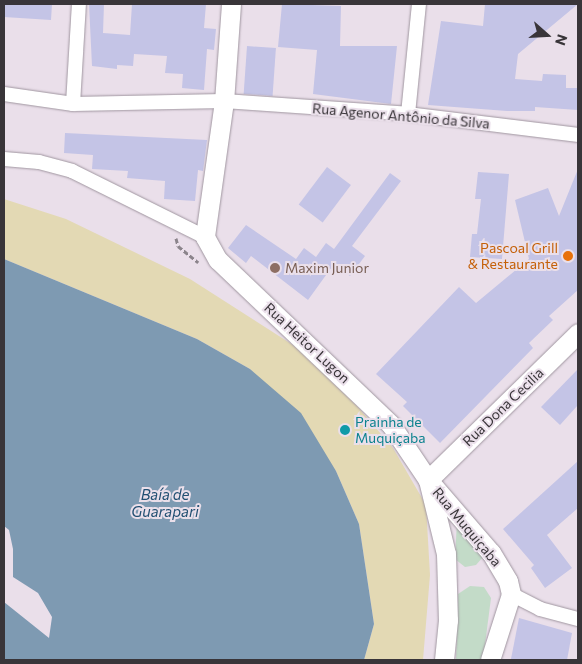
<!DOCTYPE html>
<meta charset="utf-8">
<style>
body{margin:0}
#map{position:relative;width:582px;height:664px;overflow:hidden;background:#eadfea;font-family:Commissioner,sans-serif}
div>[style]{position:absolute}
.green>*{inset:0;background:#c3dbc8}
.sand>*{inset:0;background:#e3d9b4}
.water>*{inset:0;background:#7e9ab2}
.building>*{inset:0;background:#c4c4e6;transform-origin:0 0}
.path>*{height:3px;margin-top:-1.5px;transform-origin:0;background:repeating-linear-gradient(90deg,#8b848b 0 5px,transparent 0 7.5px)}
.roads{filter:drop-shadow(0 0 1px #a096a0) drop-shadow(0 0 1px #a096a0)}
.street>*{height:14px;margin:-7px;padding:0 7px;transform-origin:7px;border-radius:7px;background:#fff}
.secondary>*{height:19px;margin:-9.5px;padding:0 9.5px;transform-origin:9.5px;border-radius:9.5px;background:#fff}
.dots>*{width:14px;height:14px;translate:-50% -50%;box-sizing:border-box;border:2px solid #eadfea;border-radius:50%}
span{translate:-50% -50%;white-space:nowrap;text-align:center;line-height:1.15;-webkit-text-stroke:4px #eadfea;paint-order:stroke}
.street-label{font-size:14px;color:#393539}
.food-label{font-size:14px;color:#c56008}
.right{translate:-100% -50%;text-align:right}
.education-label{font-size:14px;color:#785e54}
.left{translate:0 -50%;text-align:left}
.culture-label{font-size:14px;color:#0d838f}
.water-label{font-size:15px;color:#214f72;font-style:italic}
.frame{position:absolute;inset:0;border:5px solid #393539;pointer-events:none}
.north{position:absolute;left:522px;top:10px;width:50px;height:50px;-webkit-text-stroke:4px #eadfea;paint-order:stroke;rotate:109deg;font-size:14px;font-weight:700;line-height:20px;text-align:center;color:#393539}
.north::after{content:'';display:block;margin:auto;width:18px;height:22px;background:#393539;clip-path:polygon(50% 0,100% 100%,50% 72%,0 100%)}
</style>
<div id="map">
<div class="green">
<i style="clip-path:polygon(457px 521px,483px 557px,476px 565px,465px 567px,455px 559px)"></i>
<i style="clip-path:polygon(470px 586px,484px 587px,491px 598px,483px 660px,456px 660px,458px 594px)"></i>
</div>
<div class="sand">
<i style="clip-path:polygon(4px 199px,66px 219px,190px 279px,293px 345px,357px 406px,393px 448px,426px 505px,430px 575px,423px 660px,364px 660px,374px 624px,359px 524px,336px 471px,250px 369px,197px 339px,4px 259px)"></i>
</div>
<div class="water">
<i style="clip-path:polygon(4px 259px,197px 339px,250px 369px,301px 413px,336px 471px,359px 524px,374px 624px,364px 660px,4px 660px,4px 602px,49px 638px,52px 617px,38px 593px,13px 577px,13px 549px,9px 530px,4px 526px)"></i>
</div>
<div class="building">
<i style="clip-path:polygon(4px 4px,52px 4px,51px 20px,4px 17px)"></i>
<i style="clip-path:polygon(89px 4px,104px 4px,103px 33px,130px 35px,132px 4px,206px 4px,204px 28px,216px 29px,214px 50px,207px 49px,204px 90px,182px 88px,183px 74px,165px 73px,167px 56px,134px 54px,133px 66px,117px 65px,117px 69px,92px 66px)"></i>
<i style="clip-path:polygon(282px 4px,341px 6px,340px 46px,397px 46px,391px 104px,313px 94px,317px 50px,278px 47px)"></i>
<i style="clip-path:polygon(485px 4px,578px 4px,518px 54px,515px 79px,542px 81px,543px 74px,566px 75px,566px 88px,578px 88px,578px 110px,535px 107px,535px 111px,507px 111px,428px 105px,441px 21px,483px 26px)"></i>
<i style="left:247px;top:46px;width:29px;height:48px;rotate:4deg"></i>
<i style="clip-path:polygon(65px 133px,207px 140px,203px 171px,198px 170px,195px 201px,164px 199px,165px 181px,127px 178px,128px 171px,92px 169px,93px 155px,64px 153px)"></i>
<i style="left:327px;top:167px;width:30px;height:47px;rotate:37deg"></i>
<i style="clip-path:polygon(578px 169px,578px 290px,549px 316px,553px 320px,529px 343px,533px 348px,440px 443px,403px 406px,407px 402px,376px 374px,459px 287px,476px 303px,529px 259px,515px 200px,548px 188px,559px 216px)"></i>
<i style="clip-path:polygon(478px 172px,509px 174px,502px 259px,470px 257px,472px 234px,477px 234px,481px 199px,475px 199px)"></i>
<i style="clip-path:polygon(390px 173px,401px 181px,352px 246px,365px 256px,350px 276px,334px 264px,308px 300px,251px 256px,246px 263px,228px 248px,246px 225px,296px 259px,304px 248px,316px 257px,326px 243px,334px 249px)"></i>
<i style="clip-path:polygon(578px 369px,578px 405px,560px 425px,541px 407px)"></i>
<i style="clip-path:polygon(578px 461px,578px 508px,547px 535px,572px 568px,545px 588px,531px 568px,534px 565px,503px 529px)"></i>
<i style="clip-path:polygon(519px 618px,572px 633px,567px 660px,511px 659px)"></i>
</div>
<div class="path">
<i style="left:176px;top:238px;width:8px;rotate:76deg"></i>
<i style="left:178px;top:246px;width:26px;rotate:39deg"></i>
</div>
<div class="roads">
<div class="street">
<i style="left:4px;top:94px;width:70px;rotate:8.2deg"></i>
<i style="left:73px;top:104px;width:151px;rotate:-1.1deg"></i>
<i style="left:224px;top:101px;width:184px;rotate:4deg"></i>
<i style="left:408px;top:114px;width:171px;rotate:7deg"></i>
<i style="left:73px;top:104px;width:100px;rotate:-86.6deg"></i>
<i style="left:408px;top:114px;width:111px;rotate:-84.3deg"></i>
<i style="left:4px;top:159px;width:35px;rotate:5deg"></i>
<i style="left:39px;top:162px;width:34px;rotate:15deg"></i>
<i style="left:72px;top:171px;width:148px;rotate:26.4deg"></i>
<i style="left:511px;top:594px;width:33px;rotate:27deg"></i>
<i style="left:540px;top:609px;width:39px;rotate:15deg"></i>
</div>
<div class="secondary">
<i style="left:231px;top:4px;width:97px;rotate:94.1deg"></i>
<i style="left:224px;top:101px;width:137px;rotate:98deg"></i>
<i style="left:205px;top:237px;width:26px;rotate:61deg"></i>
<i style="left:218px;top:260px;width:239px;rotate:43.6deg"></i>
<i style="left:391px;top:425px;width:66px;rotate:56.1deg"></i>
<i style="left:428px;top:480px;width:76px;rotate:76.3deg"></i>
<i style="left:446px;top:554px;width:66px;rotate:88.3deg"></i>
<i style="left:448px;top:620px;width:40px;rotate:95.7deg"></i>
<i style="left:490px;top:660px;width:69px;rotate:-72.3deg"></i>
<i style="left:511px;top:594px;width:13px;rotate:-103deg"></i>
<i style="left:508px;top:581px;width:33px;rotate:-121deg"></i>
<i style="left:491px;top:553px;width:96px;rotate:-130.8deg"></i>
<i style="left:428px;top:480px;width:210px;rotate:-44.4deg"></i>
</div>
</div>
<div class="dots">
<i style="left:568px;top:256px;background:#e8710a"></i>
<i style="left:275px;top:268px;background:#8d6e63"></i>
<i style="left:345px;top:430px;background:#0f9aa8"></i>
</div>
<div class="street-label">
<span style="left:401px;top:116px;rotate:5deg">Rua Agenor Antônio da Silva</span>
<span style="left:307px;top:343px;rotate:43deg">Rua Heitor Lugon</span>
<span style="left:503px;top:407px;rotate:-44deg">Rua Dona Cecilia</span>
<span style="left:467px;top:527px;rotate:50deg">Rua Muquiçaba</span>
</div>
<div class="food-label">
<span class="right" style="left:558px;top:256px">Pascoal Grill<br>&amp; Restaurante</span>
</div>
<div class="education-label">
<span class="left" style="left:285px;top:268px">Maxim Junior</span>
</div>
<div class="culture-label">
<span class="left" style="left:355px;top:430px">Prainha de<br>Muquiçaba</span>
</div>
<div class="water-label">
<span style="left:165px;top:503px">Baía de<br>Guarapari</span>
</div>
<div class="frame"></div>
<div class="north">N</div>
</div>
